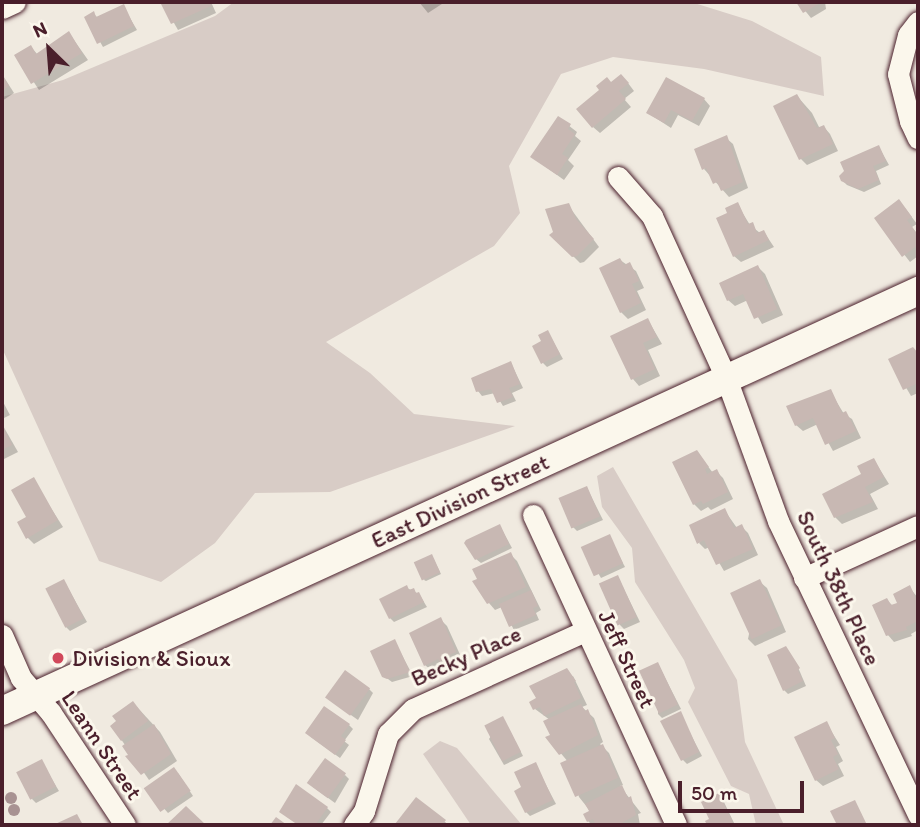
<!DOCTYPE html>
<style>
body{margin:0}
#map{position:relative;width:920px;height:827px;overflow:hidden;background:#f0eae0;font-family:Itim,sans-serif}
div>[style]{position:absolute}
.green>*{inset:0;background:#d8ccc6}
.shadow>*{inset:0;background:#0003}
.building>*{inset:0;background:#c8b8b3;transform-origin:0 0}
.roads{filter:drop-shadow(0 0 2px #4a1f2b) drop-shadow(0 0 2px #4a1f2b)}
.street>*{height:21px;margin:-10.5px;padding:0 10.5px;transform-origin:10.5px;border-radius:10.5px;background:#fbf7ec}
.secondary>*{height:28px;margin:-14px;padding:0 14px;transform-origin:14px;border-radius:14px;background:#fbf7ec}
.trees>*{width:12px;height:12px;margin:-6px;border-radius:50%;background:#a89292}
.dots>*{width:19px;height:19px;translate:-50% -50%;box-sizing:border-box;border:4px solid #fbf7ec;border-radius:50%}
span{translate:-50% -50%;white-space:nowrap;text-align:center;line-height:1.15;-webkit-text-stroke:6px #fbf7ec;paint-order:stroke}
.street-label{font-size:23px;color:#4a1f2b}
.poi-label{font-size:23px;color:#4a1f2b}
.left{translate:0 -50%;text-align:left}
.frame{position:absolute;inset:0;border:4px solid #4a1f2b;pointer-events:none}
.north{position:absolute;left:14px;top:14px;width:70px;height:70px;-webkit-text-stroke:5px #fbf7ec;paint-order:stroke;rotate:335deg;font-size:19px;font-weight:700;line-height:28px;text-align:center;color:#4a1f2b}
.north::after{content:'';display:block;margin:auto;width:24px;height:32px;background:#4a1f2b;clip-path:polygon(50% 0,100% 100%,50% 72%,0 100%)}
.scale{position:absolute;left:678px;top:781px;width:126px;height:32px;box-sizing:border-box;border:4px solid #4a1f2b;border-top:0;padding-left:9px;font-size:21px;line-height:24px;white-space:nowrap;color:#4a1f2b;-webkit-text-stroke:5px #fbf7ec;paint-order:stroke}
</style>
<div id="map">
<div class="green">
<i style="clip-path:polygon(234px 2px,691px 2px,752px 21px,821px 57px,824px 96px,704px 69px,613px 57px,561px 74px,509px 166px,520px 213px,494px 246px,326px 342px,370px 373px,414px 414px,515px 426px,330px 492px,255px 493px,215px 543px,161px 582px,99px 561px,2px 348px,2px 97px,63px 80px,215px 16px)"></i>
<i style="clip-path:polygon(613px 467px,737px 680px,745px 742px,784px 825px,756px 825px,749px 794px,731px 786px,688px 702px,695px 688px,684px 660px,635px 582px,632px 548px,602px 507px,597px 476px)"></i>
<i style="clip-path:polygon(440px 741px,457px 748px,522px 825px,471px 825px,423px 754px)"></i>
</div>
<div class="shadow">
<i style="clip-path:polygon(162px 2px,211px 2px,216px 13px,178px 30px)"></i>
<i style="clip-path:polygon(419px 2px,445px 2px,428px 13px)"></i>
<i style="clip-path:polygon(798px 2px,825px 2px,826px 9px,811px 18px)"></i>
<i style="clip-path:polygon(123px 6px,137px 30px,103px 47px,86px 17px,93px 13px,98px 18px)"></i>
<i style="clip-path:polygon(69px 33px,88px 60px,39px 90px,16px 55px,31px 47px,38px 55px)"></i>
<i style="clip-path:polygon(2px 74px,14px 93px,2px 101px)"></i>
<i style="clip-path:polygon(628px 83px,634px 91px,624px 99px,631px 107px,600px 133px,593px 127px,612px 84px)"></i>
<i style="clip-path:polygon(797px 96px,812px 113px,820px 129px,824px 127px,830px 134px,838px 151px,807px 165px,801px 159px)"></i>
<i style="clip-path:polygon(704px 99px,710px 106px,699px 126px,678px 115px,671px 128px,648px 113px)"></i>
<i style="clip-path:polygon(559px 118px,577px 132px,575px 136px,581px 141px,568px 160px,574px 166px,564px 180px,532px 157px)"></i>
<i style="clip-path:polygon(726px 138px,733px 144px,748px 188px,729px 197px,704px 169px)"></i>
<i style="clip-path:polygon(879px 147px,889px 165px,876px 171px,881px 184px,864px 192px,847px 185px,842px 180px)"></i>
<i style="clip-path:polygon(737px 204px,750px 225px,760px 233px,764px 232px,774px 247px,741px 262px,734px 256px,730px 214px)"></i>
<i style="clip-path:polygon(568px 205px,599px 247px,584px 262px,580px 263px,552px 235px)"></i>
<i style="clip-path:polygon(905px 208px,917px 224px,912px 227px,918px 235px,918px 256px,910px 262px,876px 218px)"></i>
<i style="clip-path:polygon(620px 260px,636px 271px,644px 288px,637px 291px,646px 310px,628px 319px,621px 312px)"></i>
<i style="clip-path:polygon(758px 267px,765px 274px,783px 315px,762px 324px,748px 300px,735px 306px,728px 300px)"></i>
<i style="clip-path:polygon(648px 320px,662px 344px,648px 350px,660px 376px,639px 386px,633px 379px)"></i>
<i style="clip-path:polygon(548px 332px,563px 359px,547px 367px,543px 363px)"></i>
<i style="clip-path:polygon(913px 349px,918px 354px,918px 393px,911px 396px,890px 360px)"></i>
<i style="clip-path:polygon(511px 363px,523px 388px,512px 393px,516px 401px,503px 406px,495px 393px,482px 396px,478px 391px)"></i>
<i style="clip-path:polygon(830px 391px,844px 414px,852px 419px,861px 438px,833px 451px,818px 424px,803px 431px,796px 425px)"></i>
<i style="clip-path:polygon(2px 400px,10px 415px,2px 419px)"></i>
<i style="clip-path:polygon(2px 424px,18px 452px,2px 460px)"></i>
<i style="clip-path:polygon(697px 452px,713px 473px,716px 471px,723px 478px,733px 499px,711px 510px,708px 507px,701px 511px,694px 504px)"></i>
<i style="clip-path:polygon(874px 460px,889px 484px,870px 494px,878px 509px,842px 524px,835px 517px)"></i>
<i style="clip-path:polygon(33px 480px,63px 527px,34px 544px,27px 537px)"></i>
<i style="clip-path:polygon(587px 488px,603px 520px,577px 531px,573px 527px)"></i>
<i style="clip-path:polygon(725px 511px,737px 528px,741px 526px,748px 533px,758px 555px,724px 571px,710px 547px,705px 549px,699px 543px)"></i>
<i style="clip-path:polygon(500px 526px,512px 548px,481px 563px,476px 559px)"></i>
<i style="clip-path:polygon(609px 536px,625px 567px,601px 578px,583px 547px)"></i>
<i style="clip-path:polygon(510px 554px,517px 561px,541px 610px,536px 613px,539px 620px,514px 630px,502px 607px,495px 610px,489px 603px)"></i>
<i style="clip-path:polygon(433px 558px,441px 574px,426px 581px,424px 580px)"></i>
<i style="clip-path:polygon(618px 577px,640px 622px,624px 629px,620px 625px)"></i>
<i style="clip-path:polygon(64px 581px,87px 622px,70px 631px,66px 627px)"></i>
<i style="clip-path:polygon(760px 582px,767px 588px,786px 632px,755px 646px,748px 639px)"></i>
<i style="clip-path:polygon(407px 588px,419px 594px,427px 607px,394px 622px,390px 618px)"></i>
<i style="clip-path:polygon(910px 588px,918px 598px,918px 630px,911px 634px,912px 636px,894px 642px,888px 635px,887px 600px,893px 606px,899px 603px)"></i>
<i style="clip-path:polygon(440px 619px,447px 626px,462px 659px,451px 666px,432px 671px,425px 665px)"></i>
<i style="clip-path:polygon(395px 642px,413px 676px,392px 682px,384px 676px)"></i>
<i style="clip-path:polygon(658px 664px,681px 709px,662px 718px,658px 714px)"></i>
<i style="clip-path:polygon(797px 665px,806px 686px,788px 694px,784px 690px)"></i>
<i style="clip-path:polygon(573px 676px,587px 705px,582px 707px,594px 718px,603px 742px,600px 744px,609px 753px,623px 785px,620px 786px,641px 813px,638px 814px,640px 825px,592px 825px,588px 821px,591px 812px,579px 797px,569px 763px,548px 738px,552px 736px,550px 720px,535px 709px)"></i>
<i style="clip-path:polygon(369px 689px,373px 693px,358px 720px,331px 701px)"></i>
<i style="clip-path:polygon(137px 707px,160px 732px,177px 761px,149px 780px,112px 726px)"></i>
<i style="clip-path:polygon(680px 714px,702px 756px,687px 764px,682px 759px)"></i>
<i style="clip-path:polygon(503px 718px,523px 756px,504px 765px,489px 739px)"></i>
<i style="clip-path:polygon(826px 723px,840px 745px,836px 747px,843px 761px,838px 764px,844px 776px,823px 786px,816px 780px)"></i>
<i style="clip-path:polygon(349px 725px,353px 729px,344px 741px,349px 745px,340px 758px,311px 737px)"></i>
<i style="clip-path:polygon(41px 761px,59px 791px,36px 803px,32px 799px)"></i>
<i style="clip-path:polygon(535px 764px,556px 804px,530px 816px,526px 812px,523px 788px)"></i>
<i style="clip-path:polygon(178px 773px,193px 796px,168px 813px,146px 788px)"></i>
<i style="clip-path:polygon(345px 775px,349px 779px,335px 803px,313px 787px)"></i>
<i style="clip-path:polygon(719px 796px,723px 800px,735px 825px,709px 825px,708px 822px,711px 820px)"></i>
<i style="clip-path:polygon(416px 800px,445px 822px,449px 825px,399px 825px)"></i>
<i style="clip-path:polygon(327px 808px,331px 812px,321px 825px,299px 825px,286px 816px)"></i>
</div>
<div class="building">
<i style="clip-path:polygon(160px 2px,209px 2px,211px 6px,171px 24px)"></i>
<i style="clip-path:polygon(796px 2px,822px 2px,803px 13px)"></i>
<i style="clip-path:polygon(124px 4px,134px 26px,97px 44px,84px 17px,94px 11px,96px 17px)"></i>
<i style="clip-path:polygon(69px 31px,82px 53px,31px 84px,14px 55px,31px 45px,36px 54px)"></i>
<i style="clip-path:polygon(621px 74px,629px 83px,619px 91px,626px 99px,592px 128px,576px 109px,599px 90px,596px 86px,607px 77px,611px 82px)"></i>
<i style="clip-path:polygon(2px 75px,9px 86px,2px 91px)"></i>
<i style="clip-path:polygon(666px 77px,705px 98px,692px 121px,671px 110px,664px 123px,646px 113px)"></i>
<i style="clip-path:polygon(797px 94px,817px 128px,824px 125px,833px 144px,799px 160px,773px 106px)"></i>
<i style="clip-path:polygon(558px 116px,571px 124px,568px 129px,575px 134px,562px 154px,568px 158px,557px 175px,530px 157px)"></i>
<i style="clip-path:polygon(727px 135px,743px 182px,721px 191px,717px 182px,713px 184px,706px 168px,702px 170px,694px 149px)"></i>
<i style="clip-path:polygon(879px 145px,886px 161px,873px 166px,879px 180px,858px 189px,841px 181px,839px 176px,844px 171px,840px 162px)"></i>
<i style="clip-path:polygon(899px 199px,912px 217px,907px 220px,918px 235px,918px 245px,902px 257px,874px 218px)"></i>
<i style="clip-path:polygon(738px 202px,748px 224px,753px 222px,757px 233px,764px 230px,769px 240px,733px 257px,716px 218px,727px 213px,725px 208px)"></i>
<i style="clip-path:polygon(569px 203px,576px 219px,594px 239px,577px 256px,572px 257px,549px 235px,553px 232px,545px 209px)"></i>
<i style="clip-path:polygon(620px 258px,624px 265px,630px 262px,639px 281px,632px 284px,641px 303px,620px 313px,599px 268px)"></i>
<i style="clip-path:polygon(758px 265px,777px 309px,754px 319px,743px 294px,727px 301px,719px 283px)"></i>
<i style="clip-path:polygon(648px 318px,657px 337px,643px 343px,655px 369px,631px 380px,610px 336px)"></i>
<i style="clip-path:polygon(548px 330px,560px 354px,541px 364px,532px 346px,541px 341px,538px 335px)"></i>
<i style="clip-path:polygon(913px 347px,918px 353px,918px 383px,903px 390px,888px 359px)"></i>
<i style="clip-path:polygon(511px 361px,520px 384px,509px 388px,513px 397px,497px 403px,491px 389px,476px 392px,471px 378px)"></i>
<i style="clip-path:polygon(831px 389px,842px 413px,846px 411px,856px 431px,825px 445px,813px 418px,795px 426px,786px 406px)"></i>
<i style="clip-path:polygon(2px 425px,12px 445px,2px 450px)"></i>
<i style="clip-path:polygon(697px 450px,709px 467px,705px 469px,707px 474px,717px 469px,728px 492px,703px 504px,701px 501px,693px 505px,672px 462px)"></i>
<i style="clip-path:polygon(874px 458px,884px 477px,865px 487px,873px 502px,834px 518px,822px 494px,861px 474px,857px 466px)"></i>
<i style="clip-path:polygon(34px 477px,58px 520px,26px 539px,17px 522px,26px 517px,11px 490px)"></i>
<i style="left:587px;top:486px;width:33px;height:31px;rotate:67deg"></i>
<i style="clip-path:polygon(725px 508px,734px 528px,742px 524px,753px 549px,716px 565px,704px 540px,697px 544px,689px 525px)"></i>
<i style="clip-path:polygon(500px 524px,509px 544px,475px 560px,464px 543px,466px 540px)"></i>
<i style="left:610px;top:534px;width:32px;height:32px;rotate:66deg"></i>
<i style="clip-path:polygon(511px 552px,526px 587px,487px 604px,472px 581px,477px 579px,472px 569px)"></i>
<i style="left:432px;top:554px;width:20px;height:20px;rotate:66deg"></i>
<i style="left:618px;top:575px;width:46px;height:21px;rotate:66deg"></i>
<i style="left:64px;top:579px;width:44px;height:21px;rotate:63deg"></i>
<i style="left:760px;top:579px;width:51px;height:33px;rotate:65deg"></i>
<i style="clip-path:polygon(407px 585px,409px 590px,414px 588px,416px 593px,419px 592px,424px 602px,389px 619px,379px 599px)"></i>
<i style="clip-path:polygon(910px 585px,918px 603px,918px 621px,906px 627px,907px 630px,886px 636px,872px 605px,887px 598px,891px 605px,897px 603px,893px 594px)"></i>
<i style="clip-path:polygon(531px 590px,538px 606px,533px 608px,536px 615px,509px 627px,499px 604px)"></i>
<i style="clip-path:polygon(441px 617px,456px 652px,445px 657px,446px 660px,440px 662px,438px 659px,424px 666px,409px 633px)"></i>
<i style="clip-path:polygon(395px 639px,410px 672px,387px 679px,382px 677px,370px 651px)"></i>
<i style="clip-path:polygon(786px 646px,800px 668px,798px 670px,803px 681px,783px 691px,767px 655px)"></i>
<i style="left:658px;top:662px;width:47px;height:21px;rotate:65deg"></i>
<i style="clip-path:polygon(567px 668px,576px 681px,574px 682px,581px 698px,544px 716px,540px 707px,533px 710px,529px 702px,536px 698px,529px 686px)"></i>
<i style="left:345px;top:670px;width:31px;height:34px;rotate:36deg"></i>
<i style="clip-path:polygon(133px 701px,148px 721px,121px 741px,110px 726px,116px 721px,112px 716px)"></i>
<i style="clip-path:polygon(581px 704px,585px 711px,588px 709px,598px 735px,559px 755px,545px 737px,550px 735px,543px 721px)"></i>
<i style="clip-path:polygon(324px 706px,350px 724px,341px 736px,346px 740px,335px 755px,305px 733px)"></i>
<i style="clip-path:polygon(681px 711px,699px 752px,681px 761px,660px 721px)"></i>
<i style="left:503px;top:716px;width:40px;height:21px;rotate:63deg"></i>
<i style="clip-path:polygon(827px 721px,835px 738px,831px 740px,838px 754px,833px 757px,839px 769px,815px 781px,794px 737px)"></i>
<i style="clip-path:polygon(154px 724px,171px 754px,141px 775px,125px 756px,128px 755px,122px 746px)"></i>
<i style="left:603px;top:744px;width:37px;height:47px;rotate:66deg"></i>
<i style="left:325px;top:758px;width:26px;height:31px;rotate:36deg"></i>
<i style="left:42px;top:759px;width:31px;height:29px;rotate:63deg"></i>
<i style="clip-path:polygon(536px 762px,553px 800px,525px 813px,514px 791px,521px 787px,514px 772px)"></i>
<i style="left:174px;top:767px;width:29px;height:37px;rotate:55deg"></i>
<i style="clip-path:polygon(296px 784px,328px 807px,315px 825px,298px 825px,279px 812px)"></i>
<i style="clip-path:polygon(622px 785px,628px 798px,631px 796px,636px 815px,618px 825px,596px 825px,593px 819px,587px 822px,583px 814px,589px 811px,585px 804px)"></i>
<i style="clip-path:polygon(719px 793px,734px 825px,707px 825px,705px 821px,709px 819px,701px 802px)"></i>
<i style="clip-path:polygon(416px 797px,446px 820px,442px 825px,395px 824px)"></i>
<i style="clip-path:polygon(855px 800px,867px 825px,837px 825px,830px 811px)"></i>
<i style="clip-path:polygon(186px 806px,206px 825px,166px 825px)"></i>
<i style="clip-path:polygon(77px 814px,83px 825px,53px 825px)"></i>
<i style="clip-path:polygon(276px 817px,287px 825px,270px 825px)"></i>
</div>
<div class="roads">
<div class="street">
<i style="left:2px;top:8px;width:14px;rotate:-25deg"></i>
<i style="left:918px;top:22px;width:16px;rotate:128deg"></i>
<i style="left:908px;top:35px;width:40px;rotate:104.4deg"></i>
<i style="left:898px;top:74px;width:49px;rotate:75.7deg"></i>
<i style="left:910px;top:121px;width:19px;rotate:65deg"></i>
<i style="left:618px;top:177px;width:52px;rotate:48.9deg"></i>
<i style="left:652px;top:216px;width:178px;rotate:65.4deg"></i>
<i style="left:726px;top:378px;width:152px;rotate:70deg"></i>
<i style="left:778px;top:521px;width:326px;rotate:64.5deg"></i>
<i style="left:533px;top:515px;width:341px;rotate:65.2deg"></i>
<i style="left:804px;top:578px;width:125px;rotate:-24.5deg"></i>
<i style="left:2px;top:635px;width:47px;rotate:66.2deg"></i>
<i style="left:21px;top:678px;width:46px;rotate:49.4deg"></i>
<i style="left:51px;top:713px;width:134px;rotate:56.5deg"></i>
<i style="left:354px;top:825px;width:17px;rotate:-54deg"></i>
<i style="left:364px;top:811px;width:81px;rotate:-72.7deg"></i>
<i style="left:388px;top:734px;width:35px;rotate:-45deg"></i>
<i style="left:413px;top:709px;width:189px;rotate:-24.4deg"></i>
</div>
<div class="secondary">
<i style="left:2px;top:711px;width:1008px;rotate:-24.63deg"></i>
</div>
</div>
<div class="trees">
<i style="left:11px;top:798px"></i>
<i style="left:14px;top:810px"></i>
</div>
<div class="dots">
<i style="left:58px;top:658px;background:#d1495b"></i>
</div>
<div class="street-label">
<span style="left:460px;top:501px;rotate:-25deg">East Division Street</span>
<span style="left:839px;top:588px;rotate:65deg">South 38th Place</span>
<span style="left:466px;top:656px;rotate:-24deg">Becky Place</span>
<span style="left:627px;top:659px;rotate:65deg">Jeff Street</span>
<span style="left:102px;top:745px;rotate:56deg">Leann Street</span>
</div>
<div class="poi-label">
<span class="left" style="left:72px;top:658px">Division &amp; Sioux</span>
</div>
<div class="frame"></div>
<div class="north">N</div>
<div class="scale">50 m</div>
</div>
